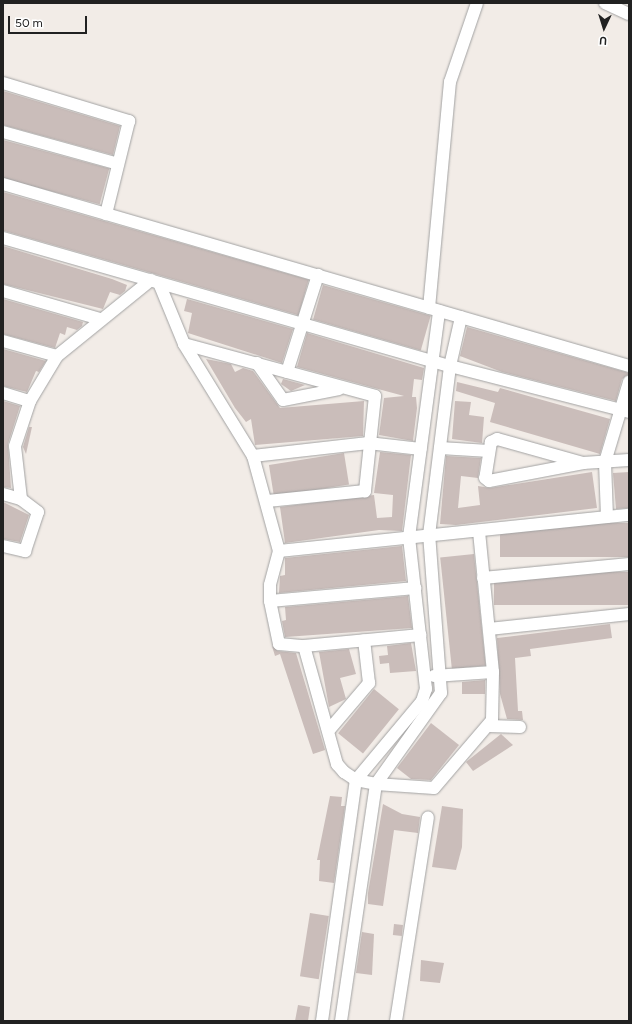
<!DOCTYPE html>
<style>
body{margin:0}
#map{position:relative;width:632px;height:1024px;overflow:hidden;background:#f2ece7;font-family:Figtree,sans-serif}
div>[style]{position:absolute}
.building>*{inset:0;background:#cabdba;transform-origin:0 0}
.roads{filter:drop-shadow(0 0 1px #a2a2a2) drop-shadow(0 0 1px #a2a2a2)}
.street>*{height:12px;margin:-6px;padding:0 6px;transform-origin:6px;border-radius:6px;background:#fff}
span{translate:-50% -50%;white-space:nowrap;text-align:center;line-height:1.15;-webkit-text-stroke:3px #fff;paint-order:stroke}
.frame{position:absolute;inset:0;border:4px solid #212121;pointer-events:none}
.north{position:absolute;left:584px;top:8px;width:40px;height:40px;-webkit-text-stroke:3px #fff;paint-order:stroke;rotate:184deg;font-size:11px;font-weight:700;line-height:16px;text-align:center;color:#212121}
.north::after{content:'';display:block;margin:auto;width:14px;height:18px;background:#212121;clip-path:polygon(50% 0,100% 100%,50% 72%,0 100%)}
.scale{position:absolute;left:8px;top:16px;width:79px;height:18px;box-sizing:border-box;border:2px solid #212121;border-top:0;padding-left:5px;font-size:12px;line-height:14px;white-space:nowrap;color:#212121;-webkit-text-stroke:3px #fff;paint-order:stroke}
</style>
<div id="map">
<div class="building">
<i style="clip-path:polygon(3px 91px,120px 126px,113px 155px,3px 125px)"></i>
<i style="left:3px;top:140px;width:110px;height:37px;rotate:15deg"></i>
<i style="left:3px;top:192px;width:318px;height:37px;rotate:16deg"></i>
<i style="clip-path:polygon(3px 246px,112px 279px,127px 285px,125px 291px,120px 295px,110px 292px,103px 309px,3px 284px)"></i>
<i style="left:323px;top:285px;width:112px;height:36px;rotate:16deg"></i>
<i style="clip-path:polygon(3px 299px,83px 322px,82px 326px,77px 330px,67px 327px,65px 335px,60px 333px,55px 348px,3px 334px)"></i>
<i style="clip-path:polygon(187px 299px,293px 329px,282px 363px,188px 333px,192px 313px,184px 311px)"></i>
<i style="clip-path:polygon(467px 327px,629px 373px,629px 375px,622px 379px,616px 401px,502px 372px,460px 356px)"></i>
<i style="clip-path:polygon(307px 333px,424px 368px,422px 380px,414px 379px,412px 397px,416px 397px,417px 408px,413px 441px,379px 435px,384px 398px,404px 396px,297px 367px)"></i>
<i style="clip-path:polygon(3px 349px,46px 361px,39px 372px,36px 371px,27px 392px,3px 386px)"></i>
<i style="clip-path:polygon(206px 359px,231px 364px,235px 372px,243px 368px,253px 371px,280px 408px,364px 401px,363px 436px,255px 445px,251px 419px,246px 422px,235px 408px)"></i>
<i style="clip-path:polygon(283px 379px,305px 385px,291px 391px,281px 384px)"></i>
<i style="clip-path:polygon(457px 382px,498px 392px,500px 388px,610px 419px,600px 454px,490px 422px,495px 403px,456px 391px)"></i>
<i style="clip-path:polygon(3px 401px,20px 406px,8px 444px,11px 488px,3px 487px)"></i>
<i style="clip-path:polygon(455px 401px,471px 402px,469px 415px,484px 417px,482px 443px,452px 439px)"></i>
<i style="clip-path:polygon(29px 427px,32px 427px,26px 454px,23px 447px)"></i>
<i style="clip-path:polygon(380px 452px,411px 455px,402px 531px,379px 530px,285px 543px,280px 507px,374px 495px,377px 518px,392px 517px,393px 495px,374px 493px)"></i>
<i style="left:344px;top:453px;width:32px;height:76px;rotate:81deg"></i>
<i style="clip-path:polygon(446px 456px,481px 458px,478px 478px,461px 476px,458px 508px,480px 505px,478px 486px,490px 488px,592px 472px,597px 508px,456px 525px,440px 524px)"></i>
<i style="clip-path:polygon(629px 472px,629px 508px,616px 509px,613px 473px)"></i>
<i style="clip-path:polygon(3px 502px,29px 515px,20px 542px,3px 539px)"></i>
<i style="left:629px;top:523px;width:34px;height:129px;rotate:90deg"></i>
<i style="clip-path:polygon(402px 546px,406px 581px,279px 593px,280px 576px,285px 575px,285px 558px)"></i>
<i style="left:474px;top:554px;width:112px;height:34px;rotate:84deg"></i>
<i style="left:629px;top:572px;width:33px;height:135px;rotate:90deg"></i>
<i style="clip-path:polygon(408px 596px,412px 628px,285px 637px,282px 621px,286px 620px,285px 607px)"></i>
<i style="clip-path:polygon(610px 624px,612px 638px,530px 649px,531px 656px,515px 658px,518px 711px,522px 711px,523px 720px,507px 719px,500px 694px,497px 638px)"></i>
<i style="clip-path:polygon(411px 643px,416px 671px,390px 673px,389px 663px,380px 664px,379px 656px,388px 655px,387px 646px)"></i>
<i style="clip-path:polygon(272px 646px,278px 651px,296px 653px,325px 750px,313px 754px,280px 654px,275px 656px)"></i>
<i style="clip-path:polygon(349px 649px,356px 674px,340px 678px,346px 699px,329px 707px,319px 652px)"></i>
<i style="clip-path:polygon(485px 680px,485px 694px,462px 694px,462px 682px)"></i>
<i style="left:374px;top:689px;width:32px;height:57px;rotate:39deg"></i>
<i style="clip-path:polygon(431px 723px,459px 745px,431px 780px,411px 779px,397px 768px)"></i>
<i style="clip-path:polygon(501px 734px,513px 745px,473px 771px,466px 762px)"></i>
<i style="clip-path:polygon(330px 796px,342px 797px,341px 806px,345px 806px,334px 883px,319px 881px,320px 860px,317px 860px)"></i>
<i style="clip-path:polygon(383px 804px,402px 814px,420px 817px,418px 833px,394px 830px,383px 906px,368px 904px,368px 893px)"></i>
<i style="clip-path:polygon(442px 806px,463px 809px,462px 847px,456px 870px,432px 867px)"></i>
<i style="left:310px;top:913px;width:19px;height:64px;rotate:9deg"></i>
<i style="left:394px;top:924px;width:9px;height:11px;rotate:6deg"></i>
<i style="clip-path:polygon(362px 932px,374px 934px,372px 975px,356px 973px)"></i>
<i style="clip-path:polygon(421px 960px,444px 963px,440px 983px,420px 981px)"></i>
<i style="clip-path:polygon(298px 1005px,310px 1007px,308px 1021px,295px 1021px)"></i>
</div>
<div class="roads">
<div class="street">
<i style="left:605px;top:3px;width:26px;rotate:25deg"></i>
<i style="left:3px;top:83px;width:132px;rotate:16.8deg"></i>
<i style="left:129px;top:121px;width:96px;rotate:103.9deg"></i>
<i style="left:3px;top:132px;width:119px;rotate:15.5deg"></i>
<i style="left:3px;top:184px;width:652px;rotate:16.21deg"></i>
<i style="left:3px;top:238px;width:465px;rotate:16deg"></i>
<i style="left:450px;top:366px;width:185px;rotate:14.4deg"></i>
<i style="left:159px;top:283px;width:66px;rotate:67.7deg"></i>
<i style="left:184px;top:344px;width:132px;rotate:58.4deg"></i>
<i style="left:253px;top:456px;width:98px;rotate:74.7deg"></i>
<i style="left:279px;top:551px;width:35px;rotate:105deg"></i>
<i style="left:270px;top:585px;width:16px;rotate:90deg"></i>
<i style="left:270px;top:601px;width:44px;rotate:78.2deg"></i>
<i style="left:279px;top:644px;width:25px;rotate:5deg"></i>
<i style="left:304px;top:646px;width:117px;rotate:-5.4deg"></i>
<i style="left:3px;top:291px;width:101px;rotate:16.1deg"></i>
<i style="left:429px;top:308px;width:227px;rotate:-84.7deg"></i>
<i style="left:450px;top:82px;width:83px;rotate:-71.1deg"></i>
<i style="left:3px;top:341px;width:56px;rotate:15.5deg"></i>
<i style="left:184px;top:344px;width:198px;rotate:15.2deg"></i>
<i style="left:375px;top:396px;width:96px;rotate:96deg"></i>
<i style="left:365px;top:491px;width:98px;rotate:174.1deg"></i>
<i style="left:257px;top:363px;width:45px;rotate:54.9deg"></i>
<i style="left:283px;top:400px;width:57px;rotate:-11.1deg"></i>
<i style="left:287px;top:372px;width:102px;rotate:-72.3deg"></i>
<i style="left:3px;top:393px;width:28px;rotate:17deg"></i>
<i style="left:440px;top:448px;width:49px;rotate:3.5deg"></i>
<i style="left:253px;top:456px;width:116px;rotate:-6.4deg"></i>
<i style="left:368px;top:443px;width:53px;rotate:6.5deg"></i>
<i style="left:583px;top:463px;width:89px;rotate:-164.4deg"></i>
<i style="left:497px;top:439px;width:7px;rotate:153deg"></i>
<i style="left:491px;top:442px;width:36px;rotate:99deg"></i>
<i style="left:485px;top:478px;width:5px;rotate:37deg"></i>
<i style="left:489px;top:481px;width:96px;rotate:-10.8deg"></i>
<i style="left:583px;top:463px;width:46px;rotate:-3.7deg"></i>
<i style="left:3px;top:494px;width:19px;rotate:16deg"></i>
<i style="left:607px;top:517px;width:55px;rotate:-92.1deg"></i>
<i style="left:605px;top:462px;width:84px;rotate:-73.3deg"></i>
<i style="left:3px;top:546px;width:23px;rotate:13deg"></i>
<i style="left:25px;top:551px;width:41px;rotate:-71.6deg"></i>
<i style="left:38px;top:512px;width:21px;rotate:-143deg"></i>
<i style="left:21px;top:499px;width:53px;rotate:-96.5deg"></i>
<i style="left:15px;top:446px;width:47px;rotate:-71.6deg"></i>
<i style="left:30px;top:401px;width:52px;rotate:-59deg"></i>
<i style="left:57px;top:356px;width:121px;rotate:-39deg"></i>
<i style="left:279px;top:551px;width:352px;rotate:-5.9deg"></i>
<i style="left:483px;top:578px;width:147px;rotate:-5.5deg"></i>
<i style="left:270px;top:601px;width:146px;rotate:-5.1deg"></i>
<i style="left:489px;top:629px;width:141px;rotate:-6.1deg"></i>
<i style="left:304px;top:646px;width:123px;rotate:74.4deg"></i>
<i style="left:337px;top:764px;width:11px;rotate:49deg"></i>
<i style="left:344px;top:772px;width:14px;rotate:34deg"></i>
<i style="left:356px;top:780px;width:20px;rotate:11deg"></i>
<i style="left:376px;top:784px;width:58px;rotate:3.9deg"></i>
<i style="left:434px;top:788px;width:89px;rotate:-49.5deg"></i>
<i style="left:492px;top:720px;width:48px;rotate:-88.8deg"></i>
<i style="left:493px;top:672px;width:142px;rotate:-95.7deg"></i>
<i style="left:434px;top:676px;width:59px;rotate:-3.9deg"></i>
<i style="left:489px;top:726px;width:31px;rotate:2deg"></i>
<i style="left:329px;top:730px;width:62px;rotate:-49.6deg"></i>
<i style="left:369px;top:683px;width:43px;rotate:-96.6deg"></i>
<i style="left:322px;top:1021px;width:243px;rotate:-82deg"></i>
<i style="left:356px;top:780px;width:103px;rotate:-50.1deg"></i>
<i style="left:422px;top:701px;width:13px;rotate:-72deg"></i>
<i style="left:426px;top:689px;width:153px;rotate:-96.4deg"></i>
<i style="left:409px;top:537px;width:228px;rotate:-82.4deg"></i>
<i style="left:341px;top:1021px;width:240px;rotate:-81.6deg"></i>
<i style="left:376px;top:784px;width:112px;rotate:-54.5deg"></i>
<i style="left:441px;top:693px;width:158px;rotate:-94.3deg"></i>
<i style="left:429px;top:535px;width:170px;rotate:-82.9deg"></i>
<i style="left:450px;top:366px;width:50px;rotate:-77.3deg"></i>
<i style="left:396px;top:1021px;width:206px;rotate:-81.1deg"></i>
</div>
</div>
<div class="frame"></div>
<div class="north">U</div>
<div class="scale">50 m</div>
</div>
